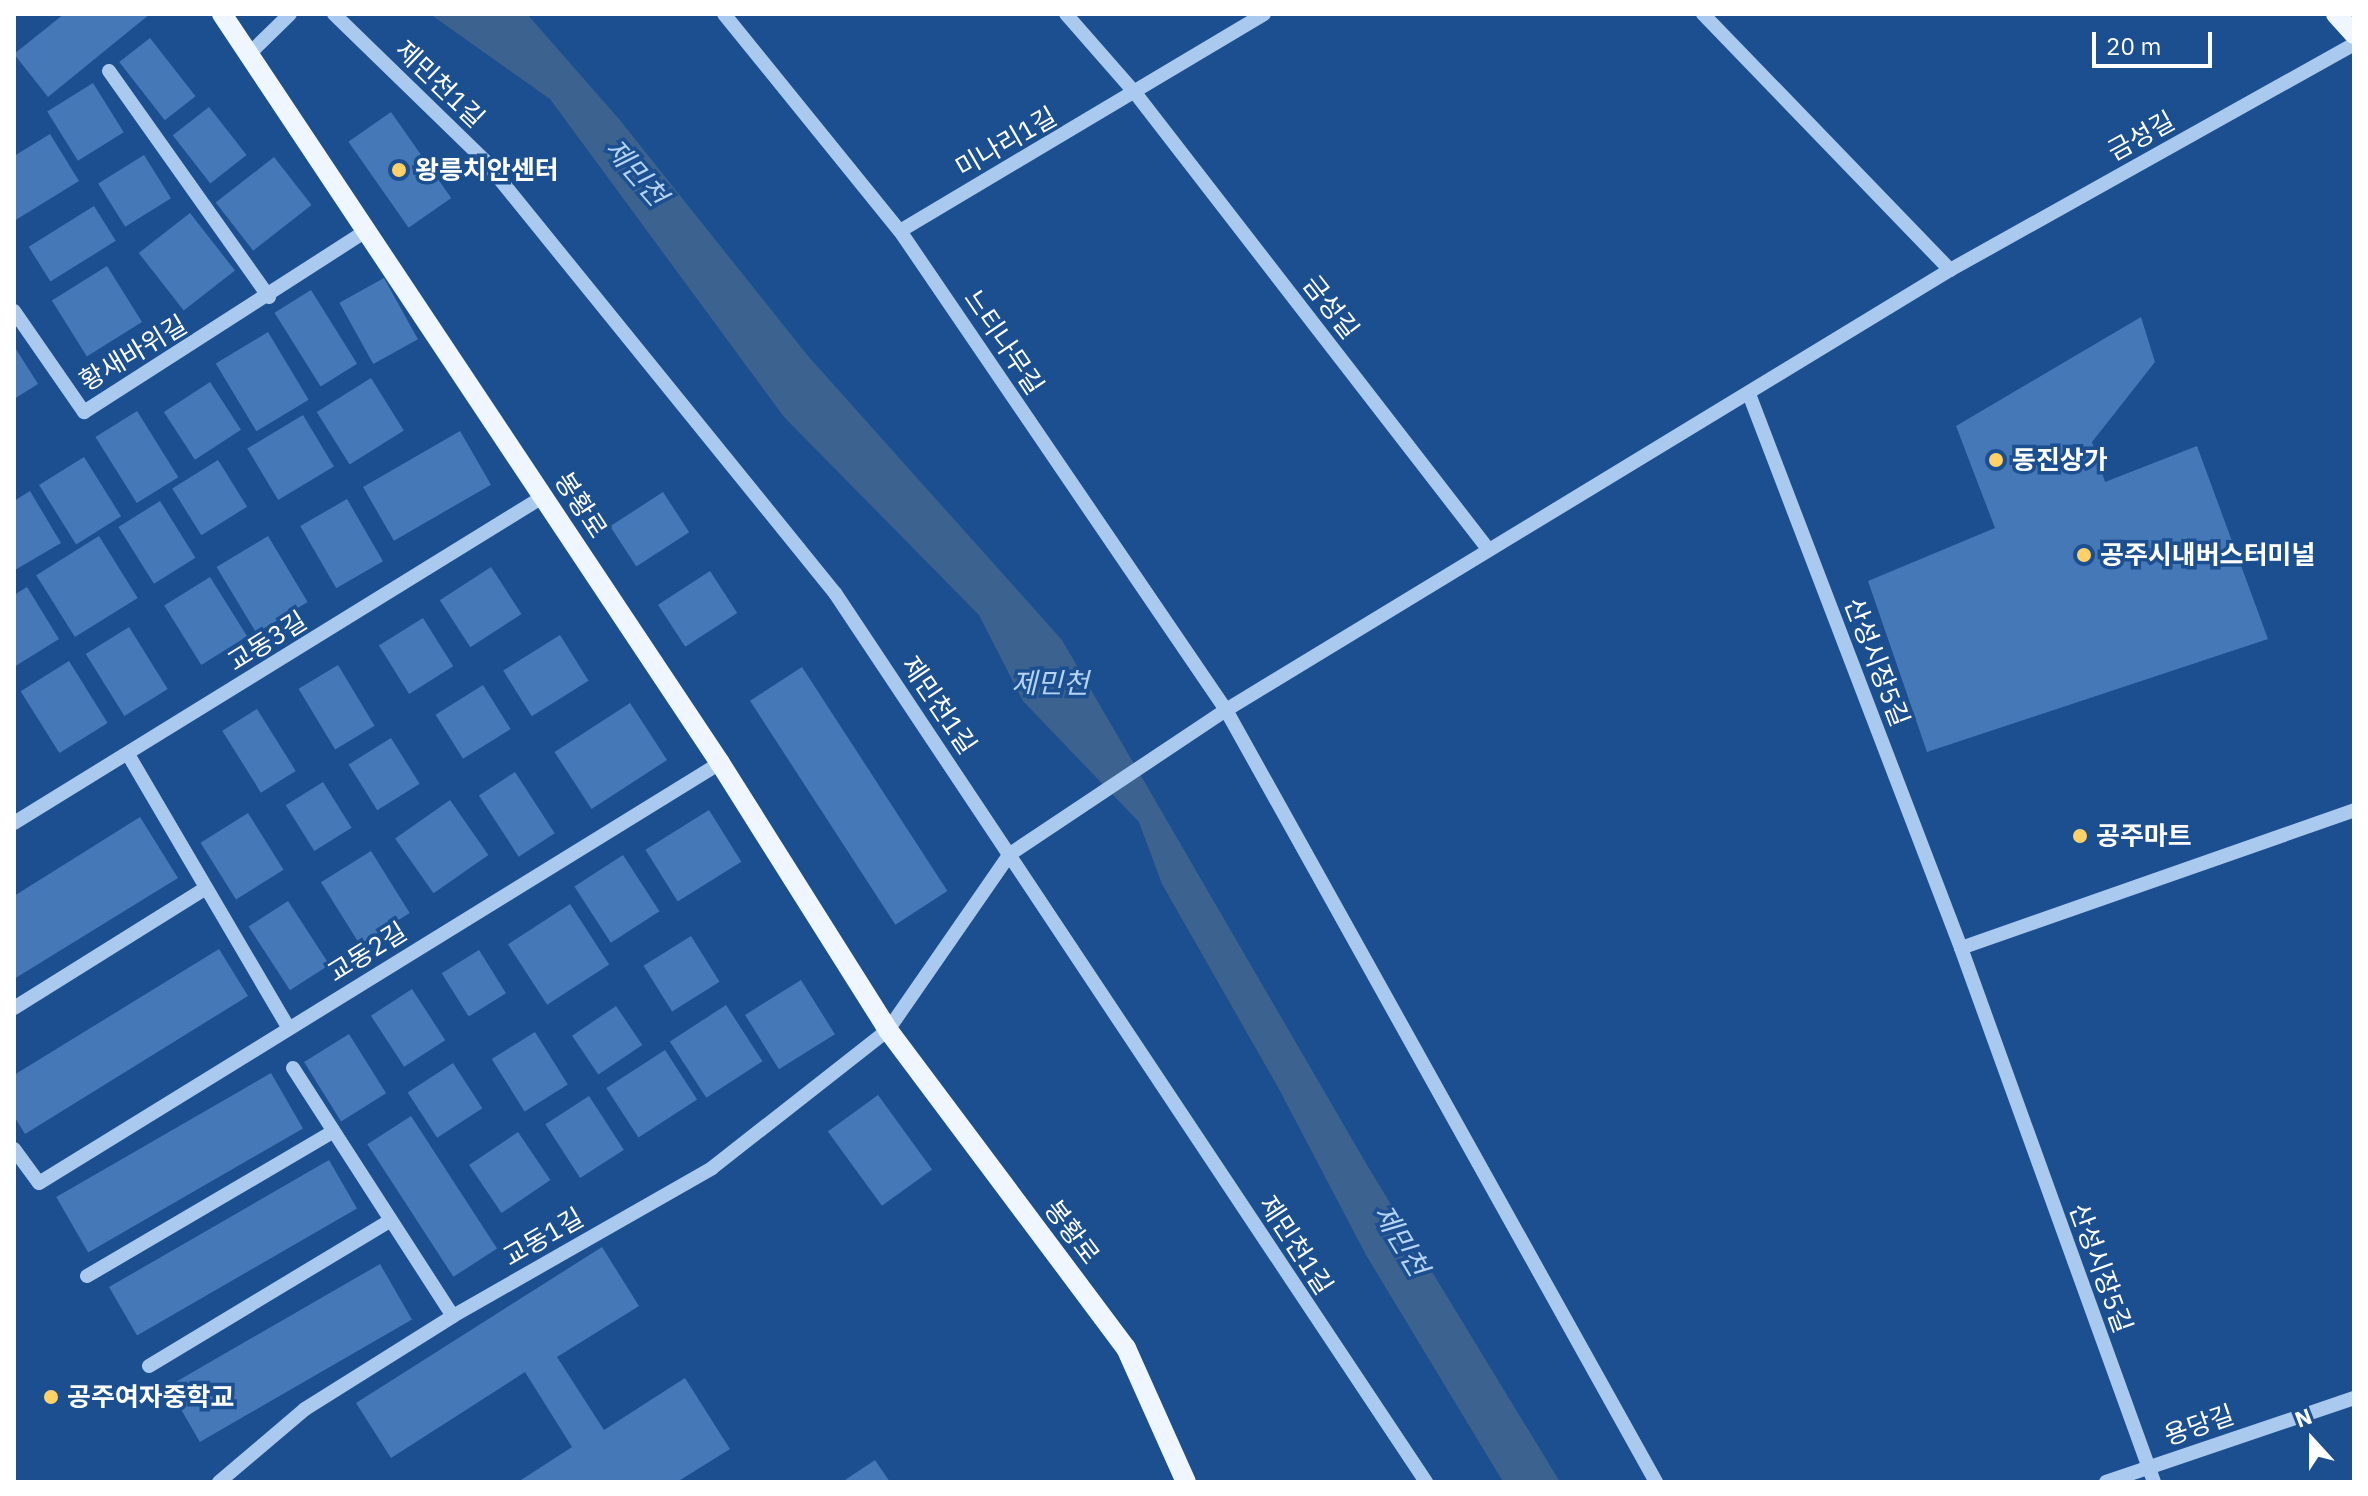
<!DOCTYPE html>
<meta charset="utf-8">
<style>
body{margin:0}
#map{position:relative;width:2368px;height:1496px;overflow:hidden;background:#1b4f8f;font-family:"IBM Plex Sans","Noto Sans KR",sans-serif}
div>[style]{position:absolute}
.water>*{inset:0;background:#3c6290}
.building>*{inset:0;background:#4478b7;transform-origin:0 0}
.minor>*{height:14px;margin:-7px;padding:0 7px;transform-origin:7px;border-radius:7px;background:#a9c9ee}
.major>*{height:20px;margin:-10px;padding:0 10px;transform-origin:10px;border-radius:10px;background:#f0f6ff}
.dots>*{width:22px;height:22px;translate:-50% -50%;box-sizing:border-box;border:4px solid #1b4f8f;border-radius:50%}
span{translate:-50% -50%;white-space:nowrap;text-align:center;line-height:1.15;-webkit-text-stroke:7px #1b4f8f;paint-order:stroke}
.street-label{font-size:26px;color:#fff}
.poi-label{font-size:26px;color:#fff;font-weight:700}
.left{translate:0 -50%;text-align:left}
.water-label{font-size:28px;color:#b5d3f5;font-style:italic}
.frame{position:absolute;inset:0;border:16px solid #fff;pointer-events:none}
.north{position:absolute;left:2272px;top:1400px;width:80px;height:80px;-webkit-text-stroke:6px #1b4f8f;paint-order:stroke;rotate:339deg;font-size:22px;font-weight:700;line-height:32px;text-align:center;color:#fff}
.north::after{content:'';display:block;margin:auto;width:28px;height:36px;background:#fff;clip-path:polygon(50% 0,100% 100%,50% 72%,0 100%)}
.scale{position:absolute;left:2092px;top:32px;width:120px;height:36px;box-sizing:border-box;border:4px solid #fff;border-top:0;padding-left:10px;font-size:24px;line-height:28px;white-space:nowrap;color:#fff;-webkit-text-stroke:6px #1b4f8f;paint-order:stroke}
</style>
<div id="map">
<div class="water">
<i style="clip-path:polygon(430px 14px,527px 14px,619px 119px,808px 356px,1062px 640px,1367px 1165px,1560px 1482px,1502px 1480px,1366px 1255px,1279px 1089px,1162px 884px,1139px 822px,1023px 701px,979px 615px,784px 417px,550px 99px)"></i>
</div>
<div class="building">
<i style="clip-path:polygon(64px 14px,150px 14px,48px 97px,14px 54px)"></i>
<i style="left:150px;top:38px;width:74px;height:39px;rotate:52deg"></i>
<i style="left:93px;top:83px;width:58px;height:54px;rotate:58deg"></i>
<i style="left:209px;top:107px;width:61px;height:46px;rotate:52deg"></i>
<i style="left:391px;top:112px;width:105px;height:52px;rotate:55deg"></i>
<i style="clip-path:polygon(50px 134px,79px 181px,14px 221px,14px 156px)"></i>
<i style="left:144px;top:155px;width:51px;height:54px;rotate:58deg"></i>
<i style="left:274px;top:157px;width:61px;height:74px;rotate:52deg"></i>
<i style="left:94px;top:206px;width:41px;height:77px;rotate:58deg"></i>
<i style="left:190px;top:213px;width:73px;height:65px;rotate:52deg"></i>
<i style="left:107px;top:266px;width:66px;height:65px;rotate:58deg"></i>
<i style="left:384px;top:278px;width:70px;height:51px;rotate:61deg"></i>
<i style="left:311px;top:290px;width:87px;height:43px;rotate:58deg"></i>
<i style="clip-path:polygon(2141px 317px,2155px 362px,2092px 442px,2105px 482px,2197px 446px,2268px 639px,1927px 752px,1868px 581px,1995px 528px,1956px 426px)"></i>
<i style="left:268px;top:332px;width:79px;height:61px;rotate:59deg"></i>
<i style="clip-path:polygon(14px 346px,38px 384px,14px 399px)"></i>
<i style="left:371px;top:378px;width:62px;height:64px;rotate:58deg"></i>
<i style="left:210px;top:382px;width:57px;height:55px;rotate:57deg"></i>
<i style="left:137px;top:411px;width:78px;height:49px;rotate:58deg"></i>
<i style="left:303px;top:415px;width:60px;height:65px;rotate:59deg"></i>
<i style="left:460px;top:431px;width:62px;height:112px;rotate:60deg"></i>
<i style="left:84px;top:457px;width:70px;height:53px;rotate:58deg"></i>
<i style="left:218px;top:460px;width:55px;height:54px;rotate:58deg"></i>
<i style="clip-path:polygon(30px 491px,61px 543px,15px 570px,14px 501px)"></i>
<i style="left:663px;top:492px;width:48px;height:63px;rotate:57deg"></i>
<i style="left:347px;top:499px;width:72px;height:54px;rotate:60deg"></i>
<i style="left:160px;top:501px;width:67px;height:49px;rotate:58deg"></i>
<i style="left:99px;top:536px;width:73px;height:74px;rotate:58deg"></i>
<i style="left:268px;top:536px;width:77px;height:60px;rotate:59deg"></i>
<i style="left:491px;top:567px;width:56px;height:61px;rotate:57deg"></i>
<i style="left:710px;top:571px;width:50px;height:62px;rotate:57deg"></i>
<i style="left:210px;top:577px;width:70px;height:54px;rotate:58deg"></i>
<i style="clip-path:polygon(27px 587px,59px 639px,14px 667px,14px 595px)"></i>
<i style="left:423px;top:618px;width:57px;height:52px;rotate:58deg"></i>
<i style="left:129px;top:627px;width:73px;height:51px;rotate:58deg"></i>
<i style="left:560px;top:635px;width:54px;height:67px;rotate:58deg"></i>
<i style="left:69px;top:661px;width:73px;height:57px;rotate:58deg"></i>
<i style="left:338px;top:665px;width:71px;height:46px;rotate:59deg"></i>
<i style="left:802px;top:667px;width:267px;height:62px;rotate:57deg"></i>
<i style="left:483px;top:685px;width:52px;height:56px;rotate:58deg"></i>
<i style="left:630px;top:703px;width:68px;height:90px;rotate:57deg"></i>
<i style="left:257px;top:709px;width:73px;height:41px;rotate:58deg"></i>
<i style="left:391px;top:738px;width:54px;height:50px;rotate:58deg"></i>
<i style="left:515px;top:772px;width:73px;height:43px;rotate:57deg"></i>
<i style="left:323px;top:782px;width:54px;height:44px;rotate:58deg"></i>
<i style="left:450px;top:800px;width:67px;height:67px;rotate:55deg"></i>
<i style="left:709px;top:810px;width:61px;height:75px;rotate:58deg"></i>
<i style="left:248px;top:813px;width:67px;height:56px;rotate:58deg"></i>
<i style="clip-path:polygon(140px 817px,178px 878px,14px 979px,14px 896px)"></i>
<i style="left:371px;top:851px;width:73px;height:59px;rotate:58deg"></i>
<i style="left:623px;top:855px;width:67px;height:58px;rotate:57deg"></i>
<i style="left:288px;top:901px;width:76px;height:47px;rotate:57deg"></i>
<i style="left:570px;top:904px;width:72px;height:74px;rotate:57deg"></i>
<i style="left:691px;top:936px;width:54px;height:56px;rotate:58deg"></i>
<i style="clip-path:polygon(219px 949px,248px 996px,25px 1134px,14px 1116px,14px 1075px)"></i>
<i style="left:479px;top:950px;width:51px;height:44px;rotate:58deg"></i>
<i style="left:801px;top:980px;width:64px;height:66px;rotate:58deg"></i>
<i style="left:412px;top:989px;width:61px;height:49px;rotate:57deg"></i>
<i style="left:726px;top:1005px;width:67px;height:67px;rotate:57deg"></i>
<i style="left:616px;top:1006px;width:47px;height:53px;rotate:56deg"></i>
<i style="left:535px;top:1032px;width:62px;height:51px;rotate:58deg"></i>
<i style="left:349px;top:1034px;width:70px;height:53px;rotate:58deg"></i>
<i style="left:665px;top:1050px;width:59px;height:70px;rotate:57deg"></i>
<i style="left:453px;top:1063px;width:54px;height:54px;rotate:57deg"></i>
<i style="left:271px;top:1073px;width:64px;height:248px;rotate:60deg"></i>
<i style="left:878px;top:1095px;width:92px;height:62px;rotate:54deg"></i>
<i style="left:589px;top:1096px;width:64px;height:52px;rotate:57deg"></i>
<i style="left:411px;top:1116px;width:158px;height:52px;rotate:57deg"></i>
<i style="left:518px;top:1132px;width:58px;height:59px;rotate:56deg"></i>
<i style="left:329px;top:1160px;width:56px;height:254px;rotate:60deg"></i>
<i style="clip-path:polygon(602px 1247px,639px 1306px,557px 1357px,604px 1430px,685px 1378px,730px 1449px,677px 1482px,518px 1482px,572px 1447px,525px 1372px,391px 1458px,356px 1403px)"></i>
<i style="left:380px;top:1264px;width:64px;height:245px;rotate:60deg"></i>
<i style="clip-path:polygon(875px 1460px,890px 1482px,842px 1482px)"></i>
</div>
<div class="minor">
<i style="left:334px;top:14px;width:211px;rotate:44.2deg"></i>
<i style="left:485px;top:161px;width:556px;rotate:50.99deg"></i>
<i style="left:835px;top:593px;width:1068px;rotate:56.38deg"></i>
<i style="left:724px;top:14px;width:279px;rotate:51deg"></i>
<i style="left:900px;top:231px;width:579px;rotate:55.76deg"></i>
<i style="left:1226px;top:710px;width:884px;rotate:60.88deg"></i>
<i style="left:1066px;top:14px;width:106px;rotate:48.8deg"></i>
<i style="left:1136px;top:94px;width:575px;rotate:52.27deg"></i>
<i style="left:1703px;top:14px;width:356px;rotate:46deg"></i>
<i style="left:249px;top:54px;width:57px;rotate:-44.3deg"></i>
<i style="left:109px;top:71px;width:277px;rotate:54.7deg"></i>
<i style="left:900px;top:231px;width:424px;rotate:-30.8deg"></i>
<i style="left:14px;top:311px;width:123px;rotate:55.3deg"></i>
<i style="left:84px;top:412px;width:336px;rotate:-32.7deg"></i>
<i style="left:1749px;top:394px;width:593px;rotate:69.06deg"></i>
<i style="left:1961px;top:948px;width:568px;rotate:70.13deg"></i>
<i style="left:129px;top:756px;width:316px;rotate:59.6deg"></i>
<i style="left:14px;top:823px;width:623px;rotate:-31.67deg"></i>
<i style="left:1961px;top:948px;width:417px;rotate:-19.3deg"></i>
<i style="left:14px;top:1008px;width:226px;rotate:-32deg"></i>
<i style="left:293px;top:1068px;width:295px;rotate:57.2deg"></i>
<i style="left:14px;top:1149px;width:42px;rotate:53.7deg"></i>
<i style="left:39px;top:1183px;width:800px;rotate:-31.66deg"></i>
<i style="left:87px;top:1276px;width:284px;rotate:-30.4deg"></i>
<i style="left:149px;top:1366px;width:279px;rotate:-31.1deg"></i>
<i style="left:219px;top:1482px;width:113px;rotate:-40.3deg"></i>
<i style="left:305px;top:1409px;width:175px;rotate:-32.1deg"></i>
<i style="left:453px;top:1316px;width:298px;rotate:-29.7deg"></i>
<i style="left:712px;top:1168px;width:224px;rotate:-38.1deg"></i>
<i style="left:888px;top:1030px;width:214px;rotate:-55.3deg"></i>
<i style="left:1010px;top:854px;width:260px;rotate:-33.7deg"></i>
<i style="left:1226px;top:710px;width:847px;rotate:-31.29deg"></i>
<i style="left:1950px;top:270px;width:463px;rotate:-29.2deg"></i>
<i style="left:2106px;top:1482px;width:262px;rotate:-18.7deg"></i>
</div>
<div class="major">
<i style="left:222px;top:14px;width:899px;rotate:56.38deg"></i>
<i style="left:720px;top:763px;width:315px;rotate:57.8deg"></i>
<i style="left:888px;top:1030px;width:397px;rotate:53.2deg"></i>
<i style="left:1126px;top:1348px;width:147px;rotate:65.9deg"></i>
<i style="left:2336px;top:14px;width:27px;rotate:48deg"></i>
</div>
<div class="dots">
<i style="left:399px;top:170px;background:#ffd166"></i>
<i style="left:1996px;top:460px;background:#ffd166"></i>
<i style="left:2084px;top:555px;background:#ffd166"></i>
<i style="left:2080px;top:836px;background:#ffd166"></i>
<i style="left:51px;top:1397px;background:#ffd166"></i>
</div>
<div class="street-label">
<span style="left:440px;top:84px;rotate:44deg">제민천1길</span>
<span style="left:2141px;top:136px;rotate:-29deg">금성길</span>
<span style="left:1006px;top:142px;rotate:-30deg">미나리1길</span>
<span style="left:1331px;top:307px;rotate:52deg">금성길</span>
<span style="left:1004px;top:342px;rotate:56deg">느티나무길</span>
<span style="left:133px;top:353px;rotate:-31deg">황새바위길</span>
<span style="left:581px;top:505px;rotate:57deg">봉황로</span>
<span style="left:267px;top:641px;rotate:-32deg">교동3길</span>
<span style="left:1877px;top:662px;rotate:69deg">산성시장5길</span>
<span style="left:939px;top:705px;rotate:56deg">제민천1길</span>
<span style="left:367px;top:952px;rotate:-32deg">교동2길</span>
<span style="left:1072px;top:1232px;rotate:53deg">봉황로</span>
<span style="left:543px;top:1237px;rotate:-30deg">교동1길</span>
<span style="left:1296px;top:1245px;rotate:57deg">제민천1길</span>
<span style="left:2101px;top:1268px;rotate:70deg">산성시장5길</span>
<span style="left:2199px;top:1425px;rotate:-19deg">용당길</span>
</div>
<div class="poi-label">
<span class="left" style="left:415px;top:170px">왕릉치안센터</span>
<span class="left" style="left:2012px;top:460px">동진상가</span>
<span class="left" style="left:2100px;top:555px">공주시내버스터미널</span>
<span class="left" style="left:2096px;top:836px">공주마트</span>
<span class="left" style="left:67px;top:1397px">공주여자중학교</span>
</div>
<div class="water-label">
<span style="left:636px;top:172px;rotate:49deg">제민천</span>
<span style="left:1050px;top:683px">제민천</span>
<span style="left:1401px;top:1240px;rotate:59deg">제민천</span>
</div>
<div class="frame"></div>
<div class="north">N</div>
<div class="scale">20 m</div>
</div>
